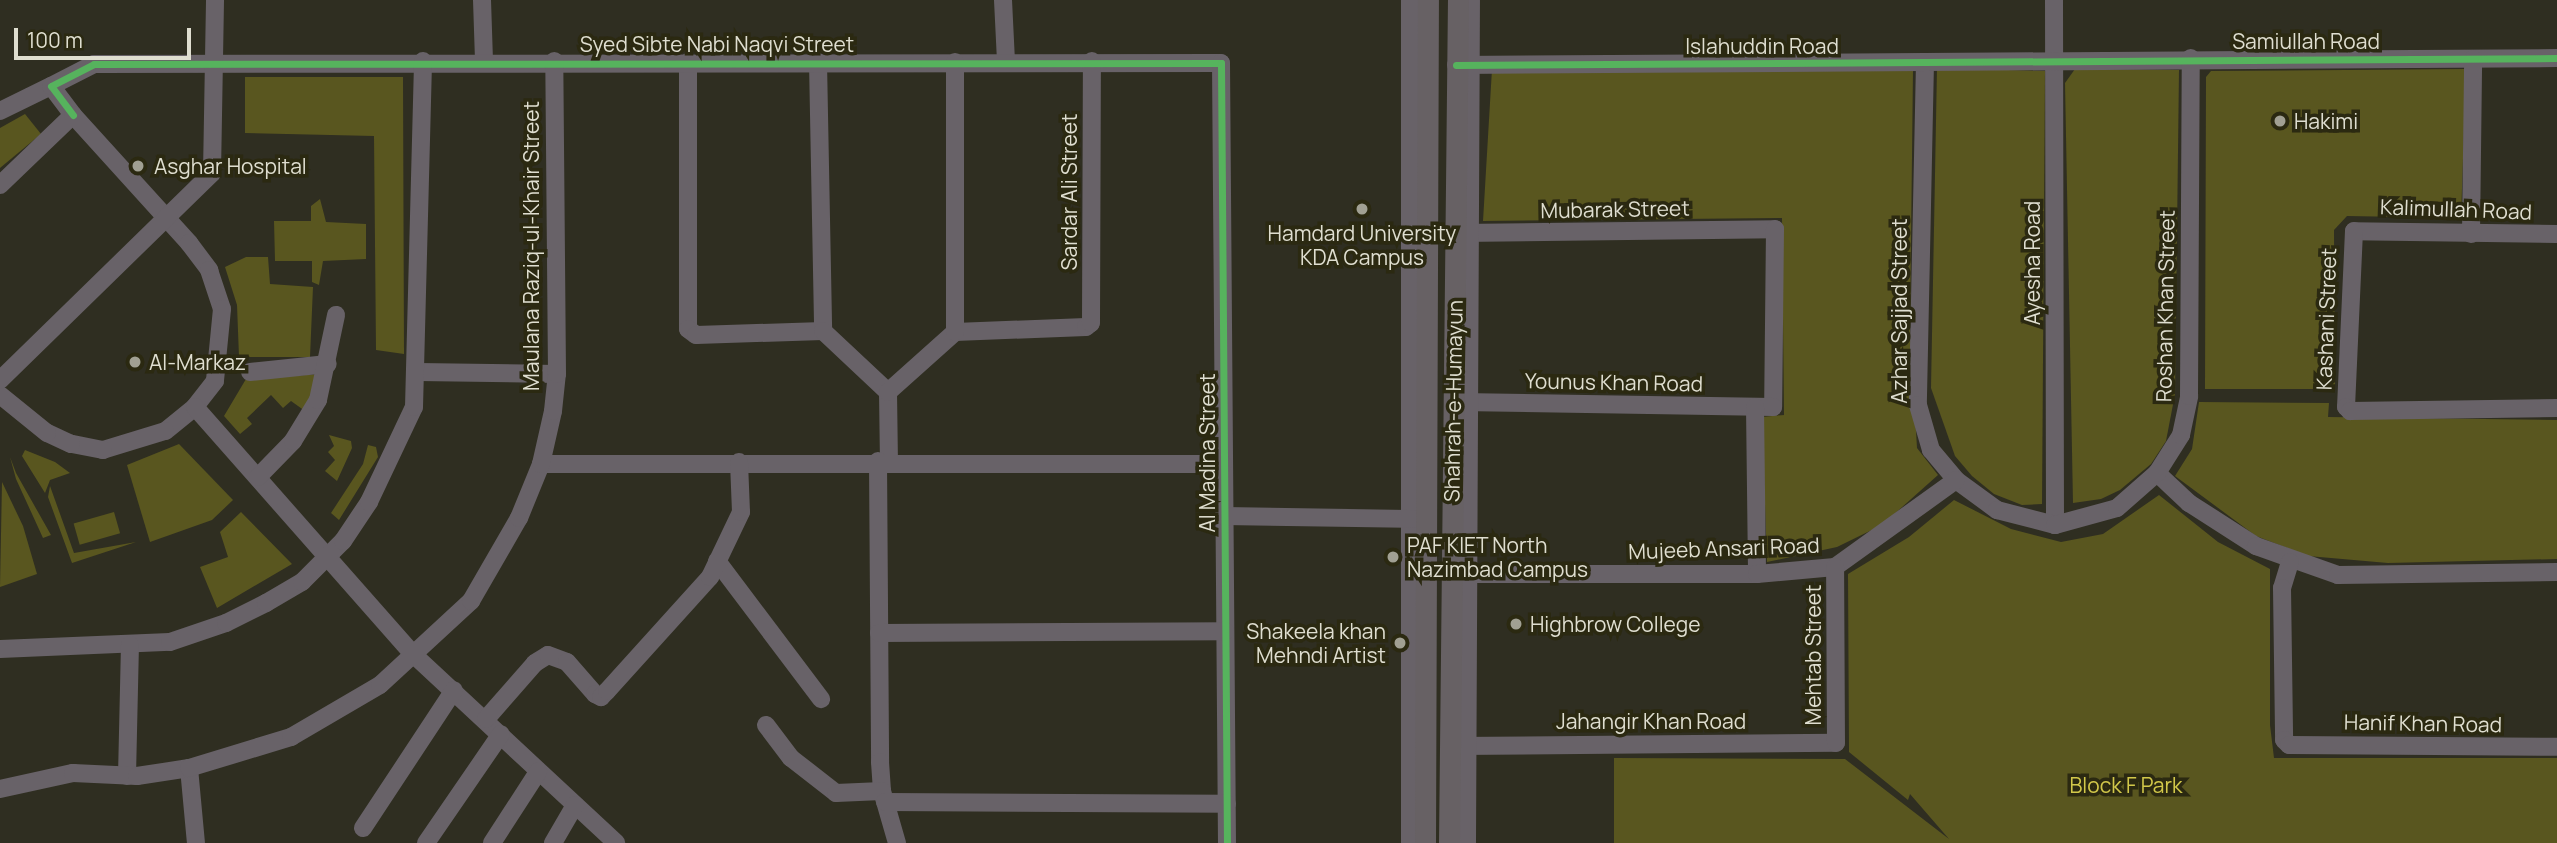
<!DOCTYPE html>
<style>
body{margin:0}
#map{position:relative;width:2557px;height:843px;overflow:hidden;background:#2f2e21;font-family:Manrope,sans-serif}
div>[style]{position:absolute}
.green>*{inset:0;background:#59561f;transform-origin:0 0}
.minor>*{height:18px;margin:-9px;padding:0 9px;transform-origin:9px;border-radius:9px;background:#686268}
.major>*{height:21px;margin:-10.5px;padding:0 10.5px;transform-origin:10.5px;border-radius:10.5px;background:#676164}
.cycleway>*{height:7px;margin:-3.5px;padding:0 3.5px;transform-origin:3.5px;border-radius:3.5px;background:#56b35d}
.dots>*{width:19px;height:19px;translate:-50% -50%;box-sizing:border-box;border:4px solid #2b2911;border-radius:50%}
span{translate:-50% -50%;white-space:nowrap;text-align:center;line-height:1.15;-webkit-text-stroke:7px #2b2911;paint-order:stroke}
.street-label{font-size:21px;color:#dfded0}
.poi-label{font-size:21px;color:#dfded0}
.left{translate:0 -50%;text-align:left}
.right{translate:-100% -50%;text-align:right}
.park-label{font-size:21px;color:#d2c84a}
.scale{position:absolute;left:14px;top:28px;width:177px;height:32px;box-sizing:border-box;border:4px solid #dfded0;border-top:0;padding-left:9px;font-size:21px;line-height:24px;white-space:nowrap;color:#dfded0;-webkit-text-stroke:5px #2b2911;paint-order:stroke}
</style>
<div id="map">
<div class="green">
<i style="clip-path:polygon(1937px 68px,2045px 71px,2042px 504px,2022px 505px,1994px 494px,1972px 476px,1955px 456px,1931px 388px)"></i>
<i style="clip-path:polygon(1492px 69px,1913px 70px,1910px 329px,1917px 448px,1938px 475px,1882px 525px,1837px 547px,1767px 562px,1762px 417px,1784px 415px,1782px 218px,1483px 221px)"></i>
<i style="clip-path:polygon(2075px 69px,2179px 70px,2175px 394px,2166px 441px,2151px 464px,2120px 490px,2101px 499px,2073px 503px,2065px 83px)"></i>
<i style="clip-path:polygon(2466px 69px,2461px 218px,2347px 216px,2334px 230px,2335px 389px,2205px 389px,2206px 77px,2211px 71px)"></i>
<i style="clip-path:polygon(245px 77px,403px 77px,404px 354px,376px 350px,374px 136px,245px 133px)"></i>
<i style="clip-path:polygon(25px 114px,41px 134px,0 168px,0 128px)"></i>
<i style="clip-path:polygon(320px 199px,326px 222px,366px 224px,366px 259px,323px 261px,319px 285px,312px 282px,312px 261px,275px 261px,274px 221px,311px 221px,311px 206px)"></i>
<i style="clip-path:polygon(246px 257px,268px 257px,270px 284px,313px 287px,310px 357px,239px 357px,237px 305px,225px 267px)"></i>
<i style="clip-path:polygon(321px 374px,305px 411px,291px 401px,283px 408px,271px 395px,247px 418px,252px 424px,240px 434px,224px 416px,246px 379px)"></i>
<i style="clip-path:polygon(2199px 402px,2329px 403px,2328px 417px,2557px 420px,2557px 559px,2388px 563px,2308px 556px,2256px 536px,2175px 476px,2192px 449px)"></i>
<i style="clip-path:polygon(329px 435px,351px 441px,352px 448px,337px 481px,325px 471px,335px 460px,328px 452px,334px 446px)"></i>
<i style="clip-path:polygon(179px 444px,233px 500px,212px 520px,150px 542px,127px 465px)"></i>
<i style="clip-path:polygon(368px 445px,376px 447px,378px 457px,339px 520px,331px 513px,363px 464px)"></i>
<i style="clip-path:polygon(25px 450px,55px 462px,70px 473px,50px 480px,45px 493px,22px 456px)"></i>
<i style="clip-path:polygon(10px 457px,16px 473px,51px 535px,43px 538px,16px 479px)"></i>
<i style="clip-path:polygon(2px 482px,23px 526px,37px 574px,0 587px)"></i>
<i style="clip-path:polygon(50px 486px,74px 553px,136px 542px,72px 563px,48px 497px)"></i>
<i style="clip-path:polygon(2159px 495px,2218px 542px,2270px 569px,2270px 725px,2274px 758px,2557px 758px,2557px 843px,1614px 843px,1614px 758px,1845px 759px,1949px 839px,1910px 794px,1908px 800px,1849px 752px,1848px 574px,1909px 537px,1954px 500px,2011px 529px,2061px 542px,2103px 534px)"></i>
<i style="left:114px;top:512px;width:22px;height:42px;rotate:74deg"></i>
<i style="clip-path:polygon(241px 512px,292px 564px,217px 608px,200px 567px,228px 557px,220px 532px)"></i>
</div>
<div class="minor">
<i style="left:482px;top:0;width:61px;rotate:88.1deg"></i>
<i style="left:1003px;top:0;width:62px;rotate:87.2deg"></i>
<i style="left:1410px;top:0;width:843px;rotate:90deg"></i>
<i style="left:2054px;top:0;width:525px;rotate:89.89deg"></i>
<i style="left:688px;top:62px;width:267px;rotate:90deg"></i>
<i style="left:688px;top:329px;width:10px;rotate:37deg"></i>
<i style="left:696px;top:335px;width:127px;rotate:-1.8deg"></i>
<i style="left:818px;top:62px;width:269px;rotate:88.9deg"></i>
<i style="left:823px;top:331px;width:89px;rotate:43.2deg"></i>
<i style="left:888px;top:392px;width:69px;rotate:89.2deg"></i>
<i style="left:1925px;top:62px;width:343px;rotate:91.2deg"></i>
<i style="left:1918px;top:405px;width:47px;rotate:73.9deg"></i>
<i style="left:1931px;top:450px;width:39px;rotate:50deg"></i>
<i style="left:1956px;top:480px;width:51px;rotate:36.2deg"></i>
<i style="left:1997px;top:510px;width:60px;rotate:14.5deg"></i>
<i style="left:1456px;top:65px;width:1101px;rotate:-0.36deg"></i>
<i style="left:0;top:111px;width:57px;rotate:-26.1deg"></i>
<i style="left:73px;top:115px;width:36px;rotate:-127deg"></i>
<i style="left:51px;top:86px;width:48px;rotate:-27.1deg"></i>
<i style="left:94px;top:64px;width:1127px;rotate:-0.05deg"></i>
<i style="left:1221px;top:63px;width:780px;rotate:89.56deg"></i>
<i style="left:0;top:185px;width:101px;rotate:-43.8deg"></i>
<i style="left:73px;top:115px;width:173px;rotate:47.8deg"></i>
<i style="left:189px;top:243px;width:34px;rotate:53deg"></i>
<i style="left:209px;top:270px;width:41px;rotate:71.6deg"></i>
<i style="left:222px;top:309px;width:72px;rotate:95.6deg"></i>
<i style="left:215px;top:381px;width:33px;rotate:128deg"></i>
<i style="left:195px;top:407px;width:38px;rotate:141deg"></i>
<i style="left:165px;top:431px;width:65px;rotate:163deg"></i>
<i style="left:103px;top:450px;width:33px;rotate:-169deg"></i>
<i style="left:71px;top:444px;width:26px;rotate:-155deg"></i>
<i style="left:47px;top:433px;width:60px;rotate:-141deg"></i>
<i style="left:1460px;top:233px;width:315px;rotate:-0.7deg"></i>
<i style="left:1775px;top:229px;width:178px;rotate:90.6deg"></i>
<i style="left:1773px;top:407px;width:313px;rotate:-179.1deg"></i>
<i style="left:2471px;top:234px;width:175px;rotate:-89.3deg"></i>
<i style="left:2557px;top:234px;width:203px;rotate:-179.2deg"></i>
<i style="left:2354px;top:231px;width:176px;rotate:92.6deg"></i>
<i style="left:2346px;top:407px;width:6px;rotate:45deg"></i>
<i style="left:2350px;top:411px;width:207px;rotate:-0.8deg"></i>
<i style="left:955px;top:332px;width:131px;rotate:-2.2deg"></i>
<i style="left:1086px;top:327px;width:6px;rotate:-39deg"></i>
<i style="left:1091px;top:323px;width:262px;rotate:-89.8deg"></i>
<i style="left:250px;top:372px;width:78px;rotate:-5.9deg"></i>
<i style="left:418px;top:372px;width:139px;rotate:0.8deg"></i>
<i style="left:0;top:380px;width:296px;rotate:-44.3deg"></i>
<i style="left:212px;top:173px;width:173px;rotate:-89deg"></i>
<i style="left:888px;top:392px;width:90px;rotate:-41.8deg"></i>
<i style="left:955px;top:332px;width:270px;rotate:-90deg"></i>
<i style="left:195px;top:407px;width:331px;rotate:48.6deg"></i>
<i style="left:414px;top:655px;width:276px;rotate:42.9deg"></i>
<i style="left:1755px;top:407px;width:167px;rotate:89.3deg"></i>
<i style="left:878px;top:461px;width:301px;rotate:89.6deg"></i>
<i style="left:880px;top:762px;width:29px;rotate:86deg"></i>
<i style="left:882px;top:791px;width:54px;rotate:73.9deg"></i>
<i style="left:541px;top:464px;width:682px"></i>
<i style="left:2157px;top:473px;width:44px;rotate:43.2deg"></i>
<i style="left:2189px;top:503px;width:80px;rotate:32.7deg"></i>
<i style="left:2256px;top:546px;width:87px;rotate:19.5deg"></i>
<i style="left:2338px;top:575px;width:219px;rotate:-0.8deg"></i>
<i style="left:258px;top:477px;width:50px;rotate:-45.8deg"></i>
<i style="left:293px;top:441px;width:48px;rotate:-58.6deg"></i>
<i style="left:318px;top:400px;width:87px;rotate:-78deg"></i>
<i style="left:1224px;top:516px;width:199px;rotate:0.9deg"></i>
<i style="left:2055px;top:525px;width:64px;rotate:-15.3deg"></i>
<i style="left:2117px;top:508px;width:53px;rotate:-41.2deg"></i>
<i style="left:2157px;top:473px;width:45px;rotate:-57.7deg"></i>
<i style="left:2181px;top:435px;width:40px;rotate:-78deg"></i>
<i style="left:2189px;top:396px;width:338px;rotate:-89.7deg"></i>
<i style="left:717px;top:561px;width:173px;rotate:53deg"></i>
<i style="left:2290px;top:562px;width:27px;rotate:107deg"></i>
<i style="left:2282px;top:588px;width:152px;rotate:89.2deg"></i>
<i style="left:2284px;top:740px;width:7px;rotate:45deg"></i>
<i style="left:2289px;top:745px;width:268px;rotate:0.4deg"></i>
<i style="left:1456px;top:574px;width:301px"></i>
<i style="left:1757px;top:574px;width:78px;rotate:-5.1deg"></i>
<i style="left:1835px;top:567px;width:149px;rotate:-35.7deg"></i>
<i style="left:879px;top:633px;width:346px;rotate:-0.3deg"></i>
<i style="left:0;top:649px;width:170px;rotate:-2.4deg"></i>
<i style="left:170px;top:642px;width:59px;rotate:-18.7deg"></i>
<i style="left:226px;top:623px;width:45px;rotate:-26.6deg"></i>
<i style="left:266px;top:603px;width:42px;rotate:-30.3deg"></i>
<i style="left:302px;top:582px;width:58px;rotate:-45deg"></i>
<i style="left:343px;top:541px;width:47px;rotate:-56.3deg"></i>
<i style="left:369px;top:502px;width:105px;rotate:-64.7deg"></i>
<i style="left:414px;top:407px;width:346px;rotate:-88.5deg"></i>
<i style="left:486px;top:719px;width:74px;rotate:-48.8deg"></i>
<i style="left:535px;top:663px;width:15px;rotate:-32deg"></i>
<i style="left:548px;top:655px;width:20px;rotate:20deg"></i>
<i style="left:567px;top:662px;width:43px;rotate:48.8deg"></i>
<i style="left:595px;top:694px;width:7px;rotate:27deg"></i>
<i style="left:601px;top:697px;width:8px;rotate:-45deg"></i>
<i style="left:607px;top:691px;width:154px;rotate:-47.9deg"></i>
<i style="left:710px;top:577px;width:72px;rotate:-64.5deg"></i>
<i style="left:741px;top:512px;width:50px;rotate:-92.3deg"></i>
<i style="left:766px;top:725px;width:41px;rotate:52.9deg"></i>
<i style="left:791px;top:758px;width:57px;rotate:37.9deg"></i>
<i style="left:836px;top:793px;width:46px;rotate:-2.5deg"></i>
<i style="left:1456px;top:746px;width:380px;rotate:-0.5deg"></i>
<i style="left:1836px;top:743px;width:176px;rotate:-90.3deg"></i>
<i style="left:189px;top:768px;width:75px;rotate:84.7deg"></i>
<i style="left:127px;top:776px;width:131px;rotate:-88.7deg"></i>
<i style="left:0;top:789px;width:75px;rotate:-12.4deg"></i>
<i style="left:73px;top:773px;width:64px;rotate:2.7deg"></i>
<i style="left:137px;top:776px;width:53px;rotate:-8.7deg"></i>
<i style="left:189px;top:768px;width:107px;rotate:-16.9deg"></i>
<i style="left:291px;top:737px;width:103px;rotate:-30.3deg"></i>
<i style="left:380px;top:685px;width:124px;rotate:-42.7deg"></i>
<i style="left:471px;top:601px;width:96px;rotate:-60deg"></i>
<i style="left:519px;top:518px;width:58px;rotate:-67.8deg"></i>
<i style="left:541px;top:464px;width:54px;rotate:-77.2deg"></i>
<i style="left:553px;top:411px;width:37px;rotate:-84deg"></i>
<i style="left:557px;top:374px;width:313px;rotate:-90.5deg"></i>
<i style="left:885px;top:802px;width:342px;rotate:0.3deg"></i>
<i style="left:363px;top:828px;width:165px;rotate:-56.6deg"></i>
<i style="left:426px;top:843px;width:132px;rotate:-55.5deg"></i>
<i style="left:492px;top:843px;width:85px;rotate:-57.1deg"></i>
<i style="left:553px;top:843px;width:44px;rotate:-59.9deg"></i>
<i style="left:1467px;top:843px;width:843px;rotate:-89.73deg"></i>
</div>
<div class="major">
<i style="left:1425px;top:843px;width:843px;rotate:-89.8deg"></i>
<i style="left:1449px;top:843px;width:843px;rotate:-89.39deg"></i>
</div>
<div class="cycleway">
<i style="left:1456px;top:65px;width:1101px;rotate:-0.36deg"></i>
<i style="left:73px;top:115px;width:36px;rotate:-127deg"></i>
<i style="left:51px;top:86px;width:48px;rotate:-27.1deg"></i>
<i style="left:94px;top:64px;width:1127px;rotate:-0.05deg"></i>
<i style="left:1221px;top:63px;width:780px;rotate:89.56deg"></i>
</div>
<div class="dots">
<i style="left:2280px;top:121px;background:#a1a093"></i>
<i style="left:138px;top:166px;background:#a1a093"></i>
<i style="left:1362px;top:209px;background:#a1a093"></i>
<i style="left:135px;top:362px;background:#a1a093"></i>
<i style="left:1393px;top:557px;background:#a1a093"></i>
<i style="left:1516px;top:624px;background:#a1a093"></i>
<i style="left:1400px;top:643px;background:#a1a093"></i>
</div>
<div class="street-label">
<span style="left:2306px;top:41px">Samiullah Road</span>
<span style="left:717px;top:44px">Syed Sibte Nabi Naqvi Street</span>
<span style="left:1762px;top:46px">Islahuddin Road</span>
<span style="left:1069px;top:192px;rotate:-90deg">Sardar Ali Street</span>
<span style="left:1615px;top:209px;rotate:-1deg">Mubarak Street</span>
<span style="left:2456px;top:209px;rotate:2deg">Kalimullah Road</span>
<span style="left:531px;top:246px;rotate:-90deg">Maulana Raziq-ul-Khair Street</span>
<span style="left:2032px;top:263px;rotate:-90deg">Ayesha Road</span>
<span style="left:2165px;top:306px;rotate:-89deg">Roshan Khan Street</span>
<span style="left:1899px;top:311px;rotate:-90deg">Azhar Sajjad Street</span>
<span style="left:2326px;top:319px;rotate:-88deg">Kashani Street</span>
<span style="left:1614px;top:382px;rotate:1deg">Younus Khan Road</span>
<span style="left:1453px;top:401px;rotate:-89deg">Shahrah-e-Humayun</span>
<span style="left:1207px;top:453px;rotate:-90deg">Al Madina Street</span>
<span style="left:1724px;top:548px;rotate:-2deg">Mujeeb Ansari Road</span>
<span style="left:1813px;top:655px;rotate:-90deg">Mehtab Street</span>
<span style="left:1651px;top:721px">Jahangir Khan Road</span>
<span style="left:2423px;top:723px;rotate:1deg">Hanif Khan Road</span>
</div>
<div class="poi-label">
<span class="left" style="left:2294px;top:121px">Hakimi</span>
<span class="left" style="left:154px;top:166px">Asghar Hospital</span>
<span style="left:1362px;top:245px">Hamdard University<br>KDA Campus</span>
<span class="left" style="left:149px;top:362px">Al-Markaz</span>
<span class="left" style="left:1407px;top:557px">PAF KIET North<br>Nazimbad Campus</span>
<span class="left" style="left:1530px;top:624px">Highbrow College</span>
<span class="right" style="left:1386px;top:643px">Shakeela khan<br>Mehndi Artist</span>
</div>
<div class="park-label">
<span style="left:2126px;top:785px">Block F Park</span>
</div>
<div class="scale">100 m</div>
</div>
